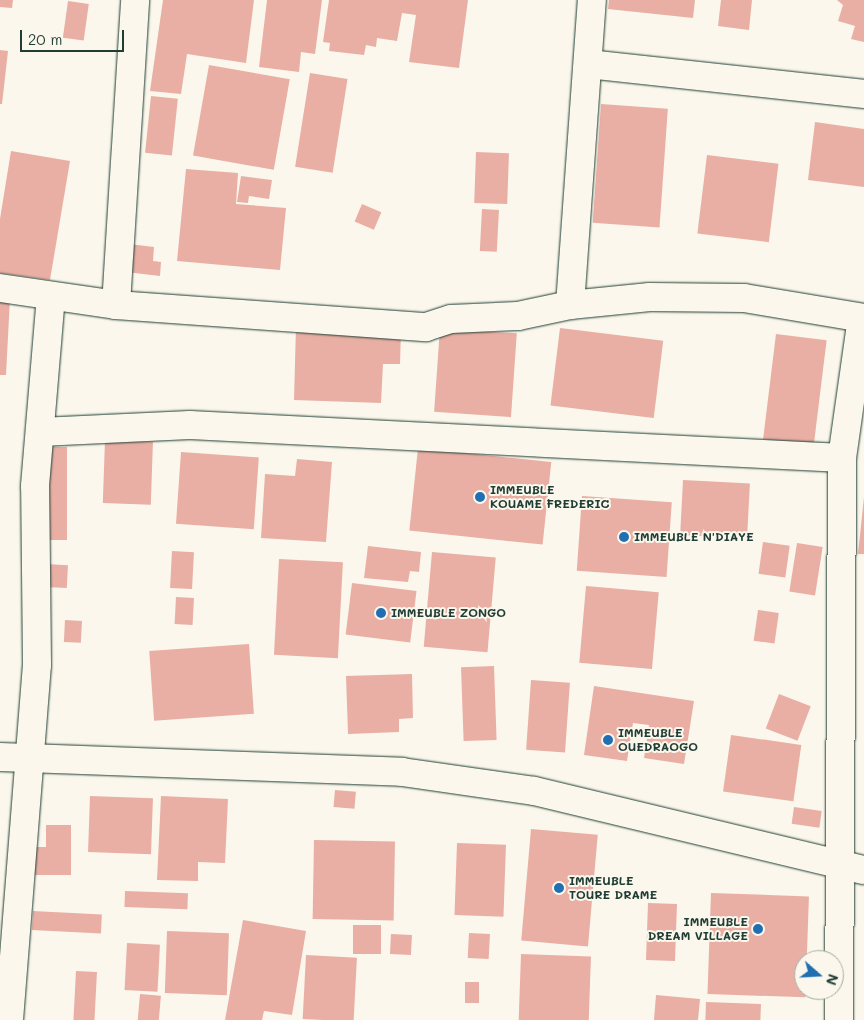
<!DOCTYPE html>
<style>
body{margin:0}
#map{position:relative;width:864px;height:1020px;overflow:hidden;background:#fbf7ec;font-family:Mali,sans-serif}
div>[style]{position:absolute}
.building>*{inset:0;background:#e9afa4;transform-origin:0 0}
.roads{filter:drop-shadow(0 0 1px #1f3d34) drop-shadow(0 0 1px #1f3d34)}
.minor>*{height:28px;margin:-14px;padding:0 14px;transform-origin:14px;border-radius:14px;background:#fbf7ec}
.dots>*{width:14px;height:14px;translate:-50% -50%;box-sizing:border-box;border:2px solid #fbf7ec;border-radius:50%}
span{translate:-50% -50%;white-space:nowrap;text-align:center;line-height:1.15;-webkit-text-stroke:4px #fbf7ec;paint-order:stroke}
.poi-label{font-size:12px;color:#1f3d34;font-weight:700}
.left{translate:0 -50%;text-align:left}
.right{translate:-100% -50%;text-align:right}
.north{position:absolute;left:794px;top:950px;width:50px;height:50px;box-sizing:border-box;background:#fbf7ec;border:1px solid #a3ada2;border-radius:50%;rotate:109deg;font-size:14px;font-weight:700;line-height:20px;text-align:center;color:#1f3d34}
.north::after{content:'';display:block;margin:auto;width:18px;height:22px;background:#1f6fb2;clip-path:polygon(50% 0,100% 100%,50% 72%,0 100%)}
.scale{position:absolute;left:20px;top:30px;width:104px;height:22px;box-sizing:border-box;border:2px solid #1f3d34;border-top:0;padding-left:6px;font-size:15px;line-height:18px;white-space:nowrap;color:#1f3d34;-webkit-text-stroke:4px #fbf7ec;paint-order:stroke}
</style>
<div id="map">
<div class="building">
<i style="clip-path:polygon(0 0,13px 0,12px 8px,0 7px)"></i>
<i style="clip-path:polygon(163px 0,254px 0,246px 63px,187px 54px,181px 94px,150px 91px)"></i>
<i style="clip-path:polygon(267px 0,322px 0,315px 54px,301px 52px,299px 72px,259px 67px)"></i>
<i style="clip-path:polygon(329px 0,468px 0,459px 68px,409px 62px,416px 15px,402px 13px,397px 41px,377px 38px,376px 47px,366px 45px,364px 55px,329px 51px,330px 43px,323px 42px)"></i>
<i style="clip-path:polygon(609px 0,695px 0,693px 18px,608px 9px)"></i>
<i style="clip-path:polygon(721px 0,752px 0,749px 30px,718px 26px)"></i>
<i style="clip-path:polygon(837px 0,864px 0,864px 42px,851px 39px,855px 26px,838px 21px,843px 5px)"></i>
<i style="left:68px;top:1px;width:21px;height:37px;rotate:8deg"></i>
<i style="clip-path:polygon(0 50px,8px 51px,2px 104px,0 104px)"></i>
<i style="left:209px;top:65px;width:82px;height:92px;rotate:10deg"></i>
<i style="left:310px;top:73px;width:38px;height:95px;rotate:9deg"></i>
<i style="left:151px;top:96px;width:27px;height:57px;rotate:6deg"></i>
<i style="left:601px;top:104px;width:67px;height:119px;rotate:4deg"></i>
<i style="clip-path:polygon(815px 122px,864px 129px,864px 187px,808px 180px)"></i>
<i style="clip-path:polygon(11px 151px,70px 161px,50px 280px,0 273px,0 219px)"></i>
<i style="left:476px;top:152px;width:33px;height:51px;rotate:2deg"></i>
<i style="left:707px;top:155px;width:72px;height:79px;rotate:7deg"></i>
<i style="clip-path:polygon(186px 169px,238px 173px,236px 204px,286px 208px,280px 270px,177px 261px)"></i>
<i style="clip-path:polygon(241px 176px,272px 180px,269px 199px,249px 196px,248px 203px,237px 202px)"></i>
<i style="left:362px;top:204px;width:21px;height:19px;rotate:23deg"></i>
<i style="left:482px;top:209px;width:17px;height:42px;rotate:3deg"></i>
<i style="clip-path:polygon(129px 244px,154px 247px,153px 261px,161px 262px,160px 276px,126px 272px)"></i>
<i style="clip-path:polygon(0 297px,10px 298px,6px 375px,0 375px)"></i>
<i style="clip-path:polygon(296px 326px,401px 330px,400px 364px,383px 364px,381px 403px,294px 400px)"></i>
<i style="left:440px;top:328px;width:77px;height:84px;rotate:4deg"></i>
<i style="left:560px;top:328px;width:104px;height:78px;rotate:7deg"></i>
<i style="left:776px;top:334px;width:51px;height:106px;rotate:7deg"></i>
<i style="left:105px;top:440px;width:48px;height:63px;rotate:2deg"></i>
<i style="left:42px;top:447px;width:25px;height:93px"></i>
<i style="left:418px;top:448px;width:134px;height:83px;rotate:6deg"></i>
<i style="left:181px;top:452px;width:78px;height:72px;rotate:4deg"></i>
<i style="clip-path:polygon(297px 459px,332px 462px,326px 542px,261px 538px,265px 474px,295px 476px)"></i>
<i style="left:683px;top:480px;width:67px;height:55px;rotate:3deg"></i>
<i style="left:582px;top:496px;width:90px;height:75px;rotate:4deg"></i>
<i style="clip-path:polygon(864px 497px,864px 554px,858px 554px)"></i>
<i style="left:763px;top:542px;width:27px;height:32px;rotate:8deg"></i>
<i style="left:797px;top:543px;width:26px;height:49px;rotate:9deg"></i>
<i style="clip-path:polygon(368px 546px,421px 552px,419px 572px,410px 571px,408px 582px,364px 578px)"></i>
<i style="left:172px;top:551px;width:22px;height:37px;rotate:3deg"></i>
<i style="left:432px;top:552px;width:64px;height:95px;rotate:5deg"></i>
<i style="left:279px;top:559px;width:64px;height:96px;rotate:3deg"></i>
<i style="left:46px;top:564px;width:22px;height:23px;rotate:3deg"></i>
<i style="left:352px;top:583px;width:65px;height:52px;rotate:7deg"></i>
<i style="left:586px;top:586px;width:73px;height:77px;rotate:5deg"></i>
<i style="left:176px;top:597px;width:18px;height:27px;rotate:3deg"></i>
<i style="left:758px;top:610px;width:21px;height:31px;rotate:8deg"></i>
<i style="left:65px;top:620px;width:17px;height:22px;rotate:3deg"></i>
<i style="left:249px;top:644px;width:70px;height:100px;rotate:86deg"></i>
<i style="left:494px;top:666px;width:74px;height:33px;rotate:88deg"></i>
<i style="clip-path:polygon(412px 674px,413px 718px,399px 719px,399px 732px,348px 734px,346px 676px)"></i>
<i style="left:531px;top:680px;width:39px;height:70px;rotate:4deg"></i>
<i style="clip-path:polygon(594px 686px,694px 701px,684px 764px,644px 758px,649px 725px,633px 723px,627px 761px,584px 755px)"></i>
<i style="left:779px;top:694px;width:34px;height:37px;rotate:21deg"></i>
<i style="left:731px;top:735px;width:71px;height:57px;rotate:8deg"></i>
<i style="left:335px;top:790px;width:21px;height:17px;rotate:5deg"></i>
<i style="left:90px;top:796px;width:63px;height:56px;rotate:2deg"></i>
<i style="clip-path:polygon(161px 796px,228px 799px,225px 863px,198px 862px,198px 881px,157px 880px)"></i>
<i style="left:794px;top:807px;width:28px;height:17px;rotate:8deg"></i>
<i style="clip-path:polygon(46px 825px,71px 825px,71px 875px,28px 875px,28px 847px,46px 847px)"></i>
<i style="left:531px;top:829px;width:67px;height:112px;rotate:5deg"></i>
<i style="left:314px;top:840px;width:81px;height:79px;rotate:1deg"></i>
<i style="left:457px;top:843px;width:49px;height:72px;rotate:2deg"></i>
<i style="left:125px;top:891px;width:63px;height:16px;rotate:2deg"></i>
<i style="left:711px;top:893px;width:98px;height:101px;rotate:2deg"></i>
<i style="left:648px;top:903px;width:29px;height:57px;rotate:2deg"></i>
<i style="left:33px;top:911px;width:69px;height:19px;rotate:3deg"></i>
<i style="clip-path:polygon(243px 920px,306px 931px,292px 1015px,264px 1011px,262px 1020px,225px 1020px)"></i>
<i style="left:353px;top:925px;width:28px;height:29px"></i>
<i style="left:167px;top:931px;width:62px;height:62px;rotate:2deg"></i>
<i style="left:469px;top:933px;width:21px;height:25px;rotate:3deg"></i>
<i style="left:391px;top:934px;width:21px;height:20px;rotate:3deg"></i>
<i style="left:127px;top:943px;width:33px;height:47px;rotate:3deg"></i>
<i style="left:521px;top:954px;width:70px;height:66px;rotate:2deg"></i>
<i style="left:306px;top:955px;width:51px;height:64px;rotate:3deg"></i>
<i style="left:76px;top:971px;width:21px;height:49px;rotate:3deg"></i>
<i style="left:465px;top:982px;width:14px;height:21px"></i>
<i style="left:140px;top:994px;width:21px;height:26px;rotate:5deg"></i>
<i style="clip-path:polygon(656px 995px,700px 999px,698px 1020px,654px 1020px)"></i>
<i style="left:706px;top:1002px;width:55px;height:18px;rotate:2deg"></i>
</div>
<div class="roads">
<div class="minor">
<i style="left:588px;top:64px;width:278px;rotate:6.2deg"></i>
<i style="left:0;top:288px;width:117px;rotate:8.3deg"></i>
<i style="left:116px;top:305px;width:311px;rotate:4.1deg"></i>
<i style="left:426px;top:327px;width:26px;rotate:-18deg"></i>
<i style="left:451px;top:319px;width:67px;rotate:-2.6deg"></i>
<i style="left:518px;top:316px;width:53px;rotate:-11.9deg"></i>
<i style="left:570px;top:305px;width:80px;rotate:-5.7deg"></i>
<i style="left:650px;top:297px;width:94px;rotate:0.6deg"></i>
<i style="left:744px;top:298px;width:122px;rotate:9.5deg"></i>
<i style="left:116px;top:305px;width:306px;rotate:-86.4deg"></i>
<i style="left:570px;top:305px;width:306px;rotate:-85.9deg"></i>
<i style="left:40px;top:432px;width:150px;rotate:-2.7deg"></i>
<i style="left:190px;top:425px;width:653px;rotate:2.9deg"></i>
<i style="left:0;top:757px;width:402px;rotate:2.1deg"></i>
<i style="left:402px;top:772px;width:133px;rotate:8.2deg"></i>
<i style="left:534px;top:791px;width:339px;rotate:13.5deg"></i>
<i style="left:9px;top:1020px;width:356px;rotate:-85.5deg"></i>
<i style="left:37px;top:665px;width:179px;rotate:-90.6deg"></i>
<i style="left:35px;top:486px;width:190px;rotate:-85.2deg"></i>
<i style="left:839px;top:1020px;width:562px;rotate:-89.69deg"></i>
<i style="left:842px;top:458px;width:141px;rotate:-81.9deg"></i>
</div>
</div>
<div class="dots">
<i style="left:480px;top:497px;background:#1f6fb2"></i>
<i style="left:624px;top:537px;background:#1f6fb2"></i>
<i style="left:381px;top:613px;background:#1f6fb2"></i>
<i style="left:608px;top:740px;background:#1f6fb2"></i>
<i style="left:559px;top:888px;background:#1f6fb2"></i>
<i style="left:758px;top:929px;background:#1f6fb2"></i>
</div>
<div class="poi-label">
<span class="left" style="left:490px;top:497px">IMMEUBLE<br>KOUAME FREDERIC</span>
<span class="left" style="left:634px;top:537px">IMMEUBLE N'DIAYE</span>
<span class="left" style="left:391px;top:613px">IMMEUBLE ZONGO</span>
<span class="left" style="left:618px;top:740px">IMMEUBLE<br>OUEDRAOGO</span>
<span class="left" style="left:569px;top:888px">IMMEUBLE<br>TOURE DRAME</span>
<span class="right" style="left:748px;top:929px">IMMEUBLE<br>DREAM VILLAGE</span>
</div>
<div class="north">N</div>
<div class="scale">20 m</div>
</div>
